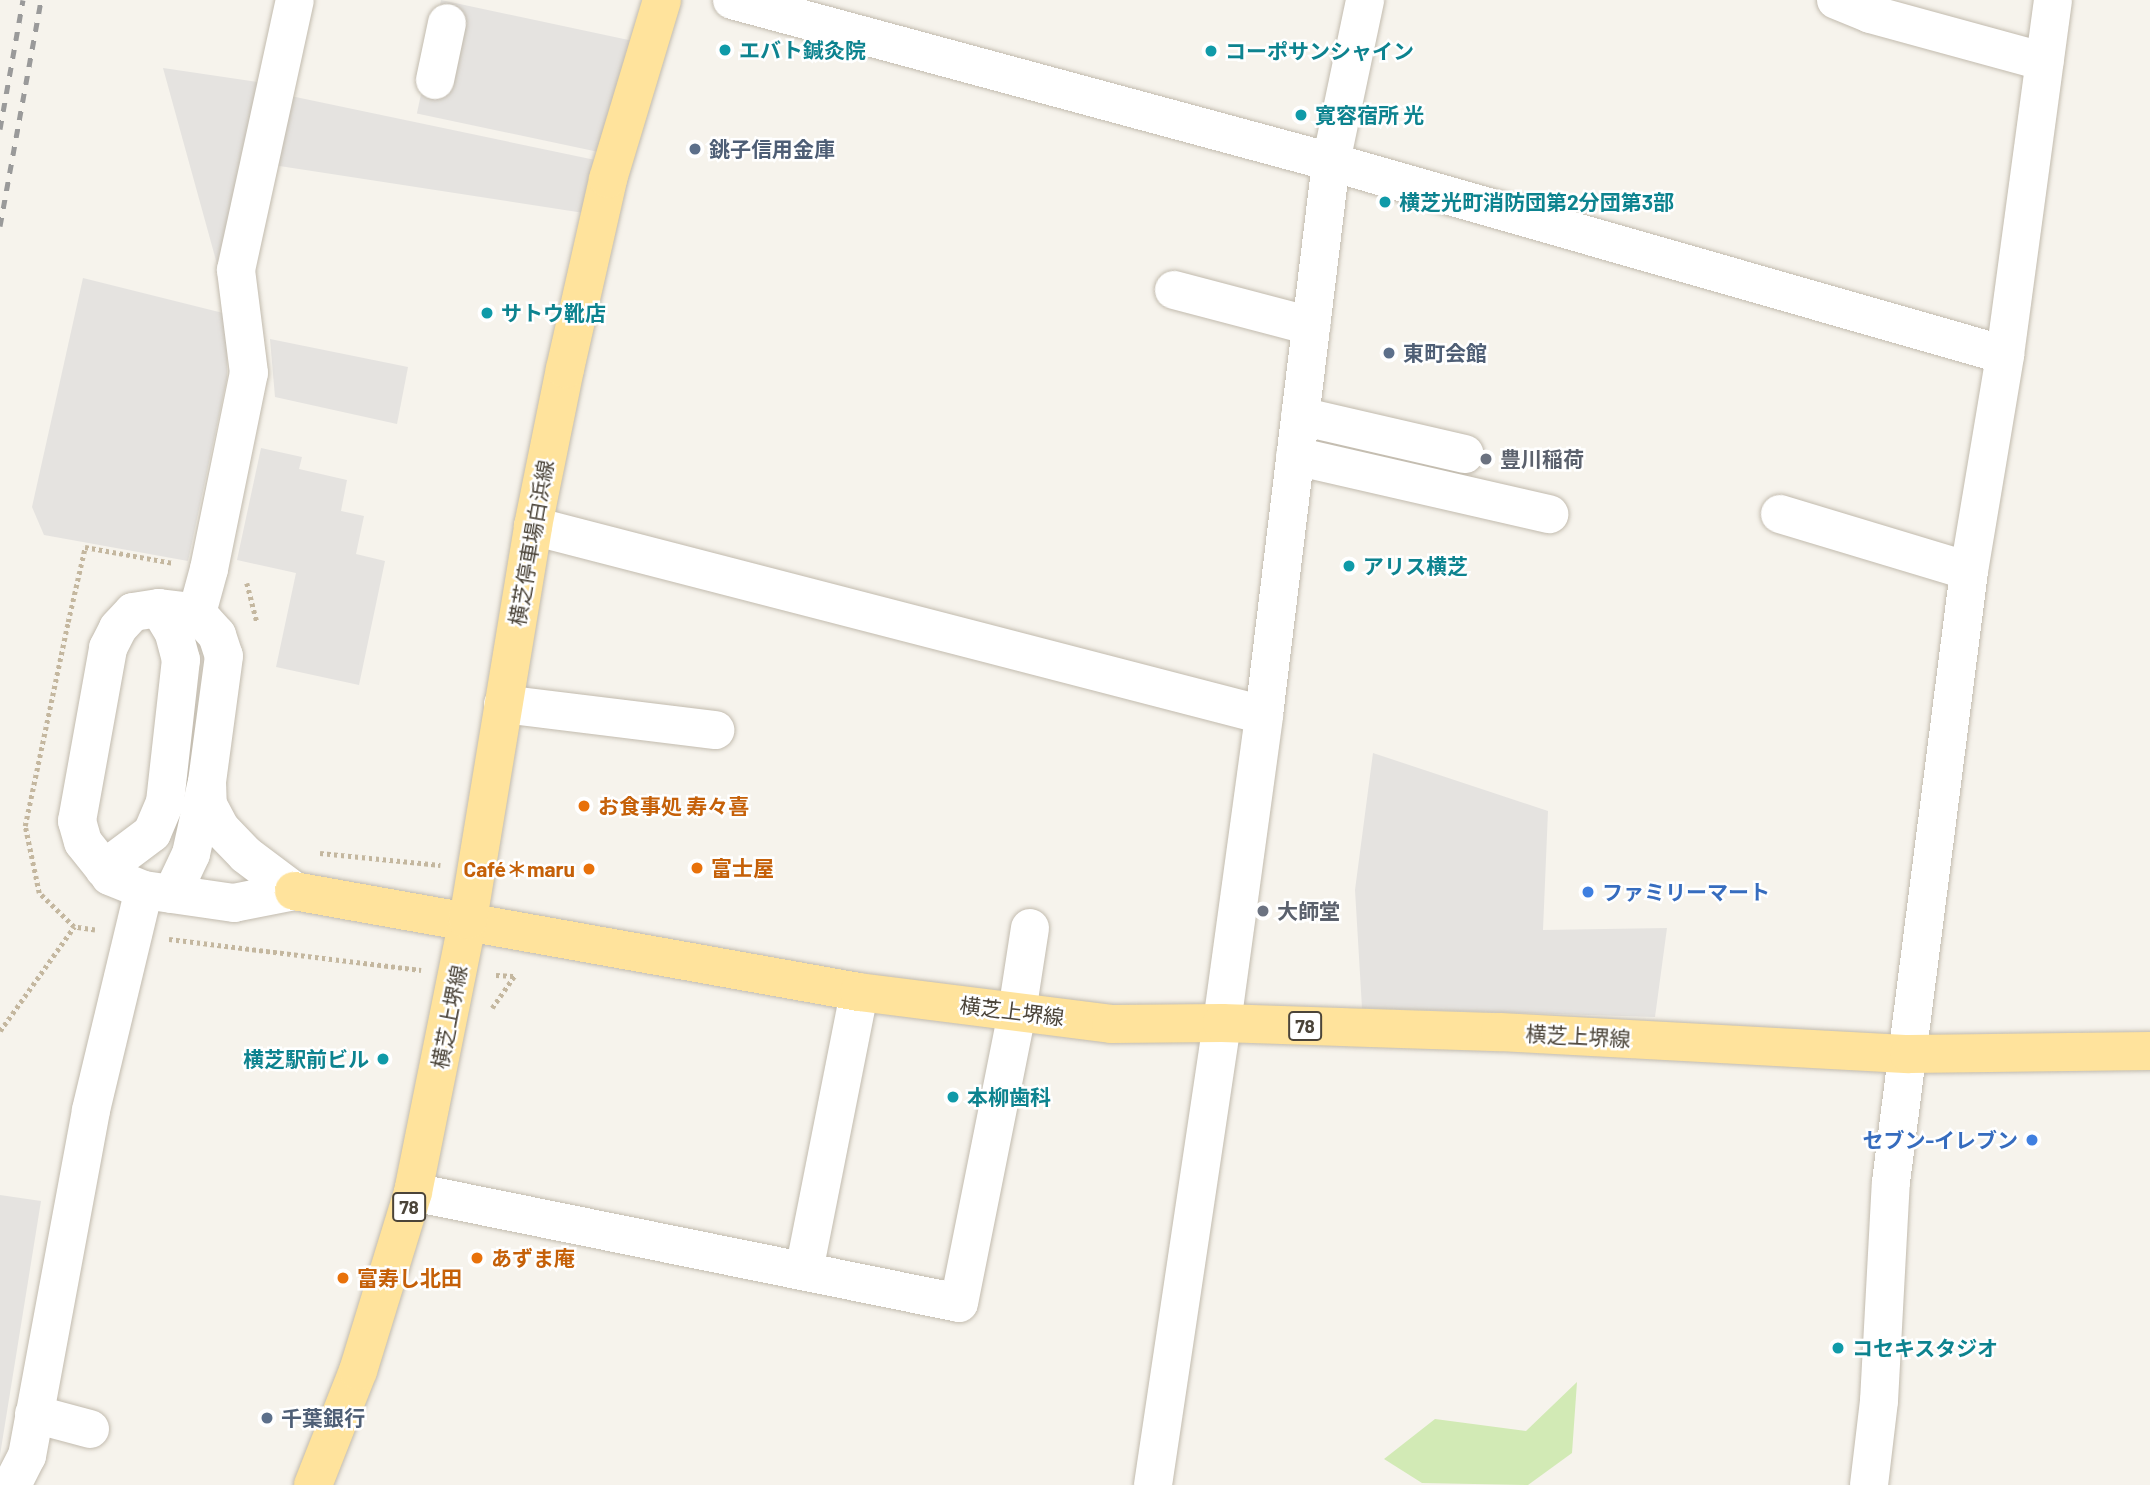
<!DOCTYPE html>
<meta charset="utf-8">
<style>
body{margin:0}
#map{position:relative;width:2150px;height:1485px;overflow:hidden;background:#f6f3ec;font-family:Barlow,"Noto Sans JP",sans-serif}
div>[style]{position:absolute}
.green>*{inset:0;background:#d2eab5}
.parking>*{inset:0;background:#e5e3e0;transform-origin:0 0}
.path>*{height:4.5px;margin-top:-2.25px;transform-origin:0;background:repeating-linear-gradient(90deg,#c4b79f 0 3.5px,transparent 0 7px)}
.roads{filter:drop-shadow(0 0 2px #c2bbae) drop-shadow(0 0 2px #c2bbae)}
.minor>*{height:38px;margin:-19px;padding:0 19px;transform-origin:19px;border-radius:19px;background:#fff}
.major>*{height:38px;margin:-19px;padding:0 19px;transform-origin:19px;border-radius:19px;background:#ffe39c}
.rail>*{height:5px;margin-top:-2.5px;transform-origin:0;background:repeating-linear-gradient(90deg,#9a9a9a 0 9px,transparent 0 18px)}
.dots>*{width:19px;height:19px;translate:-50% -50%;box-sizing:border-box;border:4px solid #fff;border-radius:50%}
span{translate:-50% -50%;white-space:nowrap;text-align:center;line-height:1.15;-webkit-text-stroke:5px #fff;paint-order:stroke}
.shield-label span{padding:2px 5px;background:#fff;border:2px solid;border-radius:5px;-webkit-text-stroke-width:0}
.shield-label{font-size:19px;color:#4b4439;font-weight:700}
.culture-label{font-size:21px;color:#0d838f;font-weight:700}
.left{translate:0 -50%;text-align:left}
.right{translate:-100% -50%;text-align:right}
.service-label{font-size:21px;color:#4e5e75;font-weight:700}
.worship-label{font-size:21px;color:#5b616d;font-weight:700}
.street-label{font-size:21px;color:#4b4439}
.food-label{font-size:21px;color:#c56008;font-weight:700}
.shop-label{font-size:21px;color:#366cbe;font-weight:700}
</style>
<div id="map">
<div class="green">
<i style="clip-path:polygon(1577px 1382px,1572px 1453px,1528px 1485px,1422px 1483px,1384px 1459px,1435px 1419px,1526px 1431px)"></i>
</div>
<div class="parking">
<i style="left:441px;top:0;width:193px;height:116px;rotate:12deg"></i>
<i style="clip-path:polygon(163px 68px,264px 83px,217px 264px)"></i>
<i style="clip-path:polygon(286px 95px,600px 161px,584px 213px,273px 165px)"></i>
<i style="clip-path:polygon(83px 278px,227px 314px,227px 378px,188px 561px,44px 535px,32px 507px)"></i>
<i style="clip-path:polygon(270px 339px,408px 367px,397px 424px,275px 397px)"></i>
<i style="clip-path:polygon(261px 448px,302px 457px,299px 469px,347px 480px,341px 511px,364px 516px,356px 554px,385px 561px,359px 685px,276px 667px,296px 573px,237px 560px)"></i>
<i style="clip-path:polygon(1373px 753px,1548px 811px,1543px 930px,1667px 928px,1655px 1017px,1362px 1008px,1355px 890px)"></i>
<i style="clip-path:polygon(0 1195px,41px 1201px,0 1455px)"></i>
</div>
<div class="path">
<i style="left:247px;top:583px;width:40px;rotate:75.6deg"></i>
<i style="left:320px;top:853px;width:121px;rotate:5.7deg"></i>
<i style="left:95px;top:930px;width:21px;rotate:-172deg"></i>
<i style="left:74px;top:927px;width:49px;rotate:-135.8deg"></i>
<i style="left:39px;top:893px;width:68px;rotate:-101.8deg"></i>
<i style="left:25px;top:826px;width:208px;rotate:-78.1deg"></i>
<i style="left:68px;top:622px;width:77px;rotate:-77.2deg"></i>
<i style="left:85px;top:547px;width:89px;rotate:10.3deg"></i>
<i style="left:169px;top:939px;width:254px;rotate:7deg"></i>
<i style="left:496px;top:975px;width:17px;rotate:3deg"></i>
<i style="left:492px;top:1008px;width:40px;rotate:-55.1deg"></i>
<i style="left:0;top:1031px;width:128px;rotate:-54.6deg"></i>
</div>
<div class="roads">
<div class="minor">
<i style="left:732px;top:0;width:621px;rotate:15.13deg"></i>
<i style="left:1331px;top:162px;width:701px;rotate:15.98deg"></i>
<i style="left:1836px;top:0;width:37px;rotate:22deg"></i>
<i style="left:1870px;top:14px;width:181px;rotate:15.3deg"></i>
<i style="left:435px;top:80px;width:58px;rotate:-78.1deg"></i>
<i style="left:1174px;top:290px;width:142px;rotate:14.7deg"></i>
<i style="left:1300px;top:416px;width:169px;rotate:13deg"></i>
<i style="left:1295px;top:456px;width:261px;rotate:12.9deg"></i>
<i style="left:1780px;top:514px;width:197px;rotate:16.8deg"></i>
<i style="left:533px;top:526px;width:755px;rotate:14.5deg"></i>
<i style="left:159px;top:608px;width:38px;rotate:7deg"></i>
<i style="left:197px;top:613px;width:30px;rotate:48deg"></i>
<i style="left:217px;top:635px;width:22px;rotate:72deg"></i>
<i style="left:224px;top:656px;width:127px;rotate:97.7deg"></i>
<i style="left:207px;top:782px;width:23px;rotate:88deg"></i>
<i style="left:208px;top:805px;width:26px;rotate:62deg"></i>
<i style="left:220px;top:828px;width:37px;rotate:46deg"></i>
<i style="left:246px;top:855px;width:60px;rotate:36.9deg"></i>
<i style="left:294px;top:891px;width:61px;rotate:168.7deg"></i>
<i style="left:234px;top:903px;width:91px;rotate:-171.8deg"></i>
<i style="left:144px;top:890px;width:37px;rotate:-158deg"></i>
<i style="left:110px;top:876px;width:43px;rotate:-128.5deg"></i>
<i style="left:83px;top:842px;width:22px;rotate:-106deg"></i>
<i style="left:77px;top:821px;width:176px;rotate:-79.8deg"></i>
<i style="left:108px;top:648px;width:22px;rotate:-63deg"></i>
<i style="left:118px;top:628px;width:22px;rotate:-47deg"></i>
<i style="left:133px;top:612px;width:26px;rotate:-9deg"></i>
<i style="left:197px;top:613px;width:46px;rotate:-74.7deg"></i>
<i style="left:209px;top:569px;width:200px;rotate:-78.5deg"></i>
<i style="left:249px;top:373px;width:104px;rotate:-97.2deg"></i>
<i style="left:236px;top:270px;width:276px;rotate:-77.7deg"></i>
<i style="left:503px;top:704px;width:214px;rotate:7deg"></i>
<i style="left:104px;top:869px;width:60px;rotate:-36.9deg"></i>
<i style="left:152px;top:833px;width:34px;rotate:-67deg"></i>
<i style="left:165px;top:802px;width:143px;rotate:-83.6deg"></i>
<i style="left:181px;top:660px;width:28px;rotate:-105deg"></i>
<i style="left:174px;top:633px;width:29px;rotate:-121deg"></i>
<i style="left:172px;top:894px;width:44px;rotate:-64.6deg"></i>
<i style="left:191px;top:854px;width:70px;rotate:-77.6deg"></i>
<i style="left:413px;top:1192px;width:557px;rotate:11.49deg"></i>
<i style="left:959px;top:1303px;width:297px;rotate:-78.7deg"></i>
<i style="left:1017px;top:1012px;width:85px;rotate:-81.2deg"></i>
<i style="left:804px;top:1271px;width:284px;rotate:-78.8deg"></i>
<i style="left:34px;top:1414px;width:58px;rotate:15deg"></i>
<i style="left:12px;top:1485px;width:33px;rotate:-63deg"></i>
<i style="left:27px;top:1456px;width:352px;rotate:-79.5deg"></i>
<i style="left:91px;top:1110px;width:226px;rotate:-76.5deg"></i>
<i style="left:1153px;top:1485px;width:467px;rotate:-81.5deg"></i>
<i style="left:1222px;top:1023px;width:311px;rotate:-82.2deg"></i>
<i style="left:1264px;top:715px;width:557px;rotate:-83.09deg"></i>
<i style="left:1331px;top:162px;width:166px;rotate:-78.1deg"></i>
<i style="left:1869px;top:1485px;width:85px;rotate:-83.2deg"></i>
<i style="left:1879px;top:1401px;width:219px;rotate:-86.9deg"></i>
<i style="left:1891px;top:1182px;width:616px;rotate:-82.72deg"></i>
<i style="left:1969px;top:571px;width:219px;rotate:-80.5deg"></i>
<i style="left:2005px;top:355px;width:358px;rotate:-82.3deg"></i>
</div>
<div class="major">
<i style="left:294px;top:891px;width:574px;rotate:10.14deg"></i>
<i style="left:859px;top:992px;width:254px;rotate:7.2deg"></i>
<i style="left:1111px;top:1024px;width:111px;rotate:-0.5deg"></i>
<i style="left:1222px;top:1023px;width:278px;rotate:1.9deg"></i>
<i style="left:1500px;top:1032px;width:410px;rotate:3.1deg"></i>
<i style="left:1909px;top:1054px;width:241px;rotate:-0.7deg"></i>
<i style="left:313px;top:1485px;width:123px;rotate:-68.5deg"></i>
<i style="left:358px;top:1371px;width:187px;rotate:-72.9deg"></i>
<i style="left:413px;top:1192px;width:278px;rotate:-78.6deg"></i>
<i style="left:468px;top:920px;width:399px;rotate:-80.6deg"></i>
<i style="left:533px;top:526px;width:160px;rotate:-78.5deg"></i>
<i style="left:565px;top:369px;width:195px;rotate:-77.2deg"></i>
<i style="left:608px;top:179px;width:187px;rotate:-73.2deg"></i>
</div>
</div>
<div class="rail">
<i style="left:0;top:129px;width:131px;rotate:-79.9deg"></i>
<i style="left:0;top:226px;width:230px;rotate:-79.7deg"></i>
</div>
<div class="dots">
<i style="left:725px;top:50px;background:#0f9aa8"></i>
<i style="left:1211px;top:51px;background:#0f9aa8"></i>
<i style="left:1301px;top:115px;background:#0f9aa8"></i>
<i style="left:695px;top:149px;background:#5c6f8a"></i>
<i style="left:1385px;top:202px;background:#0f9aa8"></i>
<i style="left:487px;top:313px;background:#0f9aa8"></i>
<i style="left:1389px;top:353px;background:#5c6f8a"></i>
<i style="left:1486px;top:459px;background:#6b7280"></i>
<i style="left:1349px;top:566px;background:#0f9aa8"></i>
<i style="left:584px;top:806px;background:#e8710a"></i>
<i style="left:697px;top:868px;background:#e8710a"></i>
<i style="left:589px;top:869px;background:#e8710a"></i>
<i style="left:1588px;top:892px;background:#3f7fe0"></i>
<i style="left:1263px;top:911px;background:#6b7280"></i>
<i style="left:383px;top:1059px;background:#0f9aa8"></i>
<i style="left:953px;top:1097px;background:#0f9aa8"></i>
<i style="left:2032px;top:1140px;background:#3f7fe0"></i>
<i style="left:477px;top:1258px;background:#e8710a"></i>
<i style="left:343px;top:1278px;background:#e8710a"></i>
<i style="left:1838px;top:1348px;background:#0f9aa8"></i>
<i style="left:267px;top:1418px;background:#5c6f8a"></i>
</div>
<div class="shield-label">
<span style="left:1305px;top:1026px">78</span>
<span style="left:409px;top:1207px">78</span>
</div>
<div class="culture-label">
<span class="left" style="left:739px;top:50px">エバト鍼灸院</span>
<span class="left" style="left:1225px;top:51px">コーポサンシャイン</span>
<span class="left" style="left:1315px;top:115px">寛容宿所 光</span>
<span class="left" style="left:1399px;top:202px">横芝光町消防団第2分団第3部</span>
<span class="left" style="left:501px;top:313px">サトウ靴店</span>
<span class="left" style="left:1363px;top:566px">アリス横芝</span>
<span class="right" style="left:369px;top:1059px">横芝駅前ビル</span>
<span class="left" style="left:967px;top:1097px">本柳歯科</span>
<span class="left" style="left:1852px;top:1348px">コセキスタジオ</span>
</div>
<div class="service-label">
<span class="left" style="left:709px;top:149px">銚子信用金庫</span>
<span class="left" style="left:1403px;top:353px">東町会館</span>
<span class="left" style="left:281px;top:1418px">千葉銀行</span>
</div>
<div class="worship-label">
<span class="left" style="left:1500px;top:459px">豊川稲荷</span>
<span class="left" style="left:1277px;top:911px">大師堂</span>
</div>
<div class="street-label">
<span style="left:531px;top:543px;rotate:-80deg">横芝停車場白浜線</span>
<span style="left:1012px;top:1011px;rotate:7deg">横芝上堺線</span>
<span style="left:449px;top:1017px;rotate:-79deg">横芝上堺線</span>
<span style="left:1578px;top:1036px;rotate:3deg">横芝上堺線</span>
</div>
<div class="food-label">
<span class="left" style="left:598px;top:806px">お食事処 寿々喜</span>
<span class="left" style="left:711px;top:868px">富士屋</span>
<span class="right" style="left:575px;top:869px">Café＊maru</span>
<span class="left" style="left:491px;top:1258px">あずま庵</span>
<span class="left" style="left:357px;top:1278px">富寿し北田</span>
</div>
<div class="shop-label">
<span class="left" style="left:1602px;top:892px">ファミリーマート</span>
<span class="right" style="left:2018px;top:1140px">セブン-イレブン</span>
</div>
</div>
